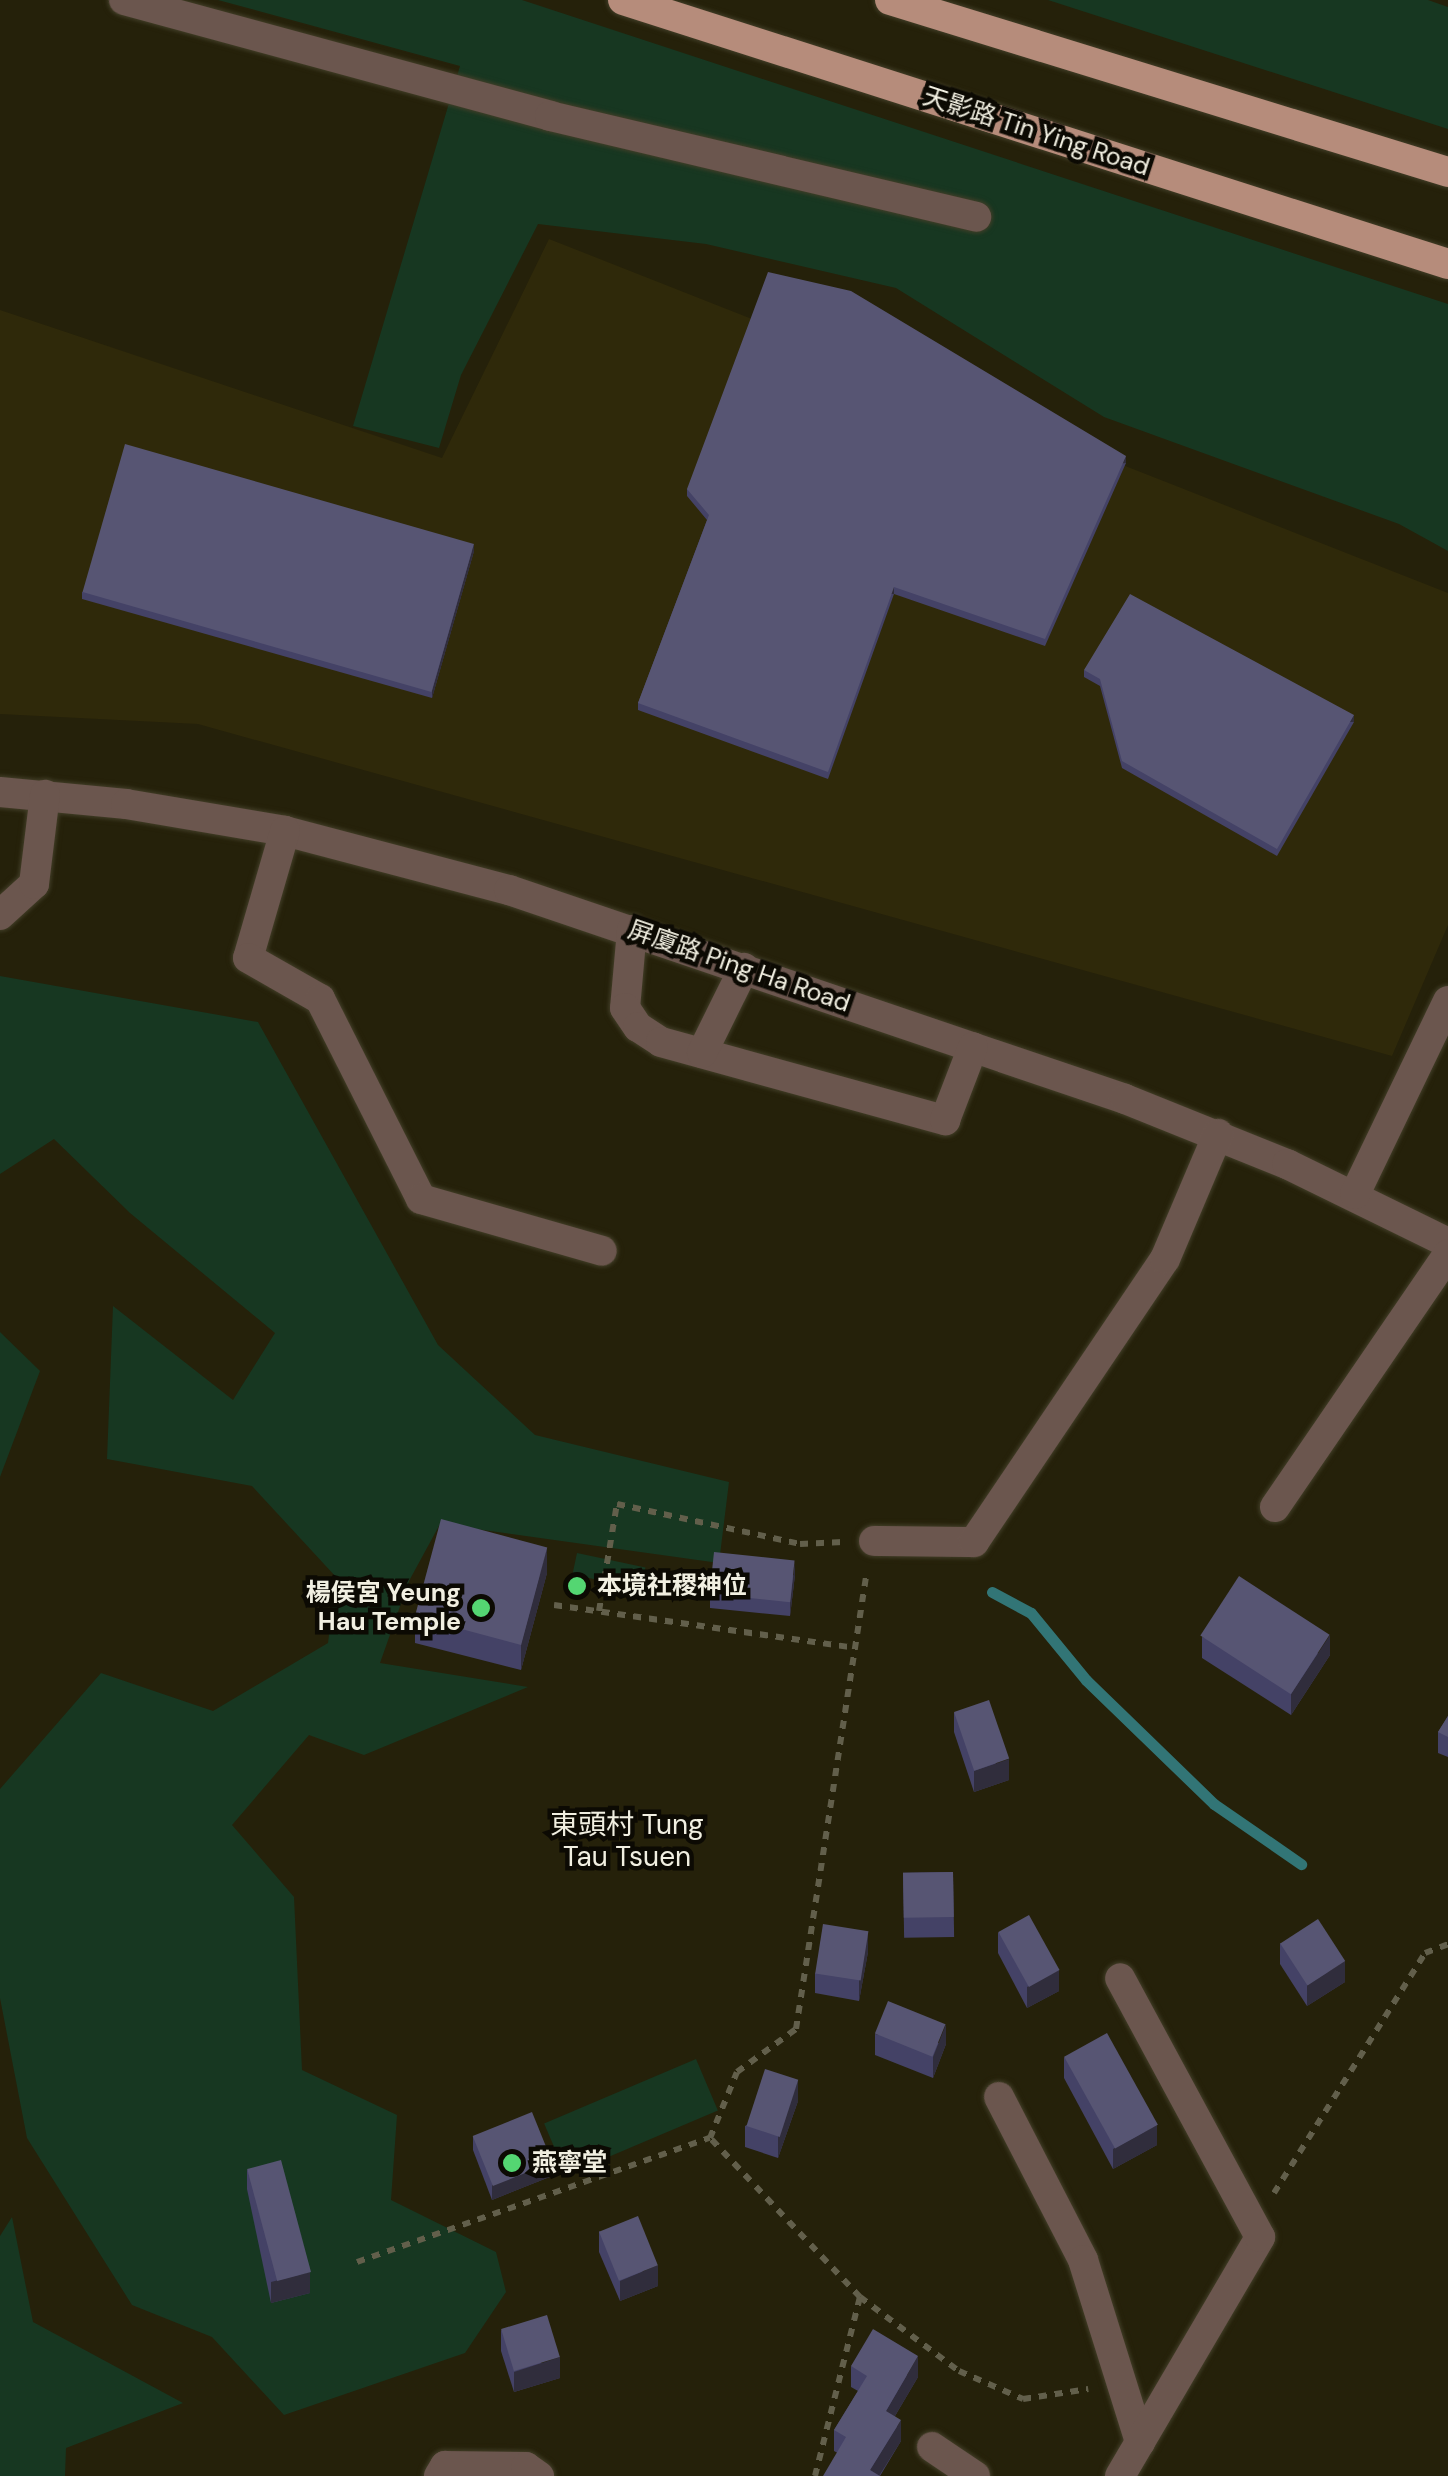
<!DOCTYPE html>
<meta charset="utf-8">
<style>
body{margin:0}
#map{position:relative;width:1448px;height:2476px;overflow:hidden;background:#25210a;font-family:"DM Sans","Noto Sans SC",sans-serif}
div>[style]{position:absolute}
.built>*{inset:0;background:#2f290a}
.green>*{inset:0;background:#173721;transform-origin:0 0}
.stream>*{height:11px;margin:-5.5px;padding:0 5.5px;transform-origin:5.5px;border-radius:5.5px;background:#327576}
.path>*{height:6px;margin-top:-3px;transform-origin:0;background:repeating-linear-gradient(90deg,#625f4b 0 8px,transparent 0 16px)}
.roads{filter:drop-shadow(0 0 2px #423e28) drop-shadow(0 0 2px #423e28)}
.minor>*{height:30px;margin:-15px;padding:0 15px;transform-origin:15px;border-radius:15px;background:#6b564e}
.major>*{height:30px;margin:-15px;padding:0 15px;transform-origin:15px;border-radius:15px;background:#b68c7b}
.wall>*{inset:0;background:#444266;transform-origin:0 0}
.shaded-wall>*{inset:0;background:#302d3c;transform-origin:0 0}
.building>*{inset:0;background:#575573;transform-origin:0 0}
.dots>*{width:28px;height:28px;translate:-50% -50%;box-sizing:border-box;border:5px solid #0c0a03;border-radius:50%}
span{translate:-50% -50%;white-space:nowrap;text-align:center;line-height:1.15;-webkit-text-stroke:9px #0c0a03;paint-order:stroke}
.street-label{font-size:25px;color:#f1efe1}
.poi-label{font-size:25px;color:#f1efe1;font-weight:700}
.left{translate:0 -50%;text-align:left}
.right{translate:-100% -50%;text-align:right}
.neighbourhood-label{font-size:28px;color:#f1efe1}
</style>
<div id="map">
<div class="built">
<i style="clip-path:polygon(549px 239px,1448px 593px,1448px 925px,1392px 1056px,198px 724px,0 714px,0 310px,442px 458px)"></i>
</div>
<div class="green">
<i style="clip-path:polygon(218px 0,522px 0,1448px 304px,1448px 551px,1399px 524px,1104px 417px,896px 288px,706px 244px,538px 224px,461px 375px,439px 448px,353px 426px,460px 66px)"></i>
<i style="clip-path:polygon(1048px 0,1428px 0,1448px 7px,1448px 129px)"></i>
<i style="clip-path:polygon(0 976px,258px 1022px,438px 1345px,535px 1435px,729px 1482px,719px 1563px,440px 1524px,409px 1581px,380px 1663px,528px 1687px,364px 1755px,309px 1735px,232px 1825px,294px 1897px,302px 2070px,397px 2115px,391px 2200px,496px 2252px,506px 2292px,465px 2353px,284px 2415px,212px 2337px,132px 2305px,27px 2138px,0 1998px,0 1789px,101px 1673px,213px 1711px,328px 1643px,336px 1577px,252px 1486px,107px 1459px,113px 1306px,233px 1400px,275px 1333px,130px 1213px,54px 1139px,0 1174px)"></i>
<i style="clip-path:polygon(0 1332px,40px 1371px,0 1477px)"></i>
<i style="left:577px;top:1553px;width:70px;height:22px;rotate:12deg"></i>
<i style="left:696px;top:2059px;width:56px;height:165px;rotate:67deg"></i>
<i style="clip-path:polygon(12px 2217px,33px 2322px,183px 2403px,66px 2448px,65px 2476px,0 2476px,0 2236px)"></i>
</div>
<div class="stream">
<i style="left:992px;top:1592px;width:44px;rotate:28.3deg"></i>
<i style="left:1031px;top:1613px;width:87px;rotate:50.6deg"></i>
<i style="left:1086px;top:1680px;width:178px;rotate:44.1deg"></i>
<i style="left:1214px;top:1804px;width:106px;rotate:34.6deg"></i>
</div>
<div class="path">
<i style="left:554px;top:1605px;width:299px;rotate:8.1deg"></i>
<i style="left:599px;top:1611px;width:109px;rotate:-80.5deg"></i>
<i style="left:617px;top:1504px;width:187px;rotate:12.3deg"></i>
<i style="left:800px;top:1544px;width:43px;rotate:-2.7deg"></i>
<i style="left:1274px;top:2193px;width:284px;rotate:-57.8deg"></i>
<i style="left:1425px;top:1953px;width:25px;rotate:-21deg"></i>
<i style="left:357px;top:2262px;width:374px;rotate:-19.4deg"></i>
<i style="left:860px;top:2297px;width:124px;rotate:36.8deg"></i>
<i style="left:959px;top:2371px;width:70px;rotate:23.6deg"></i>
<i style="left:1023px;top:2399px;width:66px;rotate:-8.7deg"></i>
<i style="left:815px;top:2476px;width:185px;rotate:-75.9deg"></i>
<i style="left:860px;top:2297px;width:219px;rotate:-133.3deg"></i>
<i style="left:710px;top:2138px;width:71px;rotate:-67.8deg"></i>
<i style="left:737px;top:2072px;width:73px;rotate:-36.1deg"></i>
<i style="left:796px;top:2029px;width:462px;rotate:-81.2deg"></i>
</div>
<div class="roads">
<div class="minor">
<i style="left:124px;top:0;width:442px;rotate:15.2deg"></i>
<i style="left:550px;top:116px;width:438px;rotate:13.3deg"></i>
<i style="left:0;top:792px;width:127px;rotate:5.4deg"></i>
<i style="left:126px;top:804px;width:161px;rotate:9.6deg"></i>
<i style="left:285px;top:831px;width:232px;rotate:14.8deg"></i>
<i style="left:509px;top:890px;width:650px;rotate:18.74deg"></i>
<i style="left:1125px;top:1099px;width:175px;rotate:21.9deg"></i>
<i style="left:1287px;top:1164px;width:179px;rotate:26.1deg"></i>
<i style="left:285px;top:831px;width:132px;rotate:106.2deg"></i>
<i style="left:248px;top:958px;width:83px;rotate:29.7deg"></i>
<i style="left:320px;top:999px;width:224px;rotate:63.2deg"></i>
<i style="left:421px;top:1199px;width:188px;rotate:16deg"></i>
<i style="left:0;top:915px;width:46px;rotate:-42.4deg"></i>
<i style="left:34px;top:884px;width:90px;rotate:-83deg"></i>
<i style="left:632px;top:930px;width:78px;rotate:95.1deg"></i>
<i style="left:625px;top:1008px;width:23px;rotate:56deg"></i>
<i style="left:638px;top:1027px;width:27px;rotate:33deg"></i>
<i style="left:661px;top:1042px;width:295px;rotate:15.4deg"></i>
<i style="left:945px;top:1120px;width:78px;rotate:-69deg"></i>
<i style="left:702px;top:1053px;width:95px;rotate:-63.7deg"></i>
<i style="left:1355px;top:1194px;width:214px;rotate:-64.3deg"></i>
<i style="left:1275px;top:1507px;width:306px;rotate:-55.6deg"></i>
<i style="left:874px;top:1541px;width:100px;rotate:0.6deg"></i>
<i style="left:974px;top:1542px;width:341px;rotate:-56deg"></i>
<i style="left:1165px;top:1259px;width:136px;rotate:-67deg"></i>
<i style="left:999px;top:2097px;width:183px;rotate:62.7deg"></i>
<i style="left:1083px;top:2260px;width:191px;rotate:72.6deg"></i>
<i style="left:932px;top:2447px;width:52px;rotate:34deg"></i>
<i style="left:439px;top:2476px;width:12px;rotate:-59deg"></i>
<i style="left:445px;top:2466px;width:81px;rotate:0.7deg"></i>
<i style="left:526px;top:2467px;width:16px;rotate:35deg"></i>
<i style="left:1120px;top:2476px;width:277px;rotate:-59.6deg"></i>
<i style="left:1260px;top:2237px;width:294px;rotate:-118.4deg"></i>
</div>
<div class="major">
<i style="left:623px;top:0;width:866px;rotate:17.74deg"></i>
<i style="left:890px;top:0;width:584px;rotate:17.13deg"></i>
</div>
</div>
<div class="wall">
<i style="clip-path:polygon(1126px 463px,1045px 646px,894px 594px,828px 779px,638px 710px,638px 703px,707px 520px,687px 496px,687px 489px)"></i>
<i style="clip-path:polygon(474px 551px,432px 698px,82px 599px,82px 592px)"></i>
<i style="clip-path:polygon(1084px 670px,1354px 722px,1277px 856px,1122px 768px,1100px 686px,1084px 677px)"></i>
<i style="clip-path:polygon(547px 1573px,521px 1670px,415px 1643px,415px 1617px)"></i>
<i style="clip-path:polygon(795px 1575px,790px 1616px,710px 1608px,710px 1594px)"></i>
<i style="clip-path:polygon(1202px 1637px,1330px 1655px,1291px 1715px,1202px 1658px)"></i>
<i style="clip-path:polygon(954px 1712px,1009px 1780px,974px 1792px,954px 1732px)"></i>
<i style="clip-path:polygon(1448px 1716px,1448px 1757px,1438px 1753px,1438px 1732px)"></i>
<i style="left:953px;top:1872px;width:65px;height:50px;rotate:89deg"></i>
<i style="clip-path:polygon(998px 1932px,1059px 1991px,1027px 2008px,998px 1953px)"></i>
<i style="clip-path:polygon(1280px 1943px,1345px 1982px,1307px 2006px,1280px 1964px)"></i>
<i style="clip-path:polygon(868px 1952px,859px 2001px,815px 1993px,815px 1973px)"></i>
<i style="clip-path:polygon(875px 2034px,946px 2044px,933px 2078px,875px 2055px)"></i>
<i style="clip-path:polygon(1064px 2057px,1157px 2145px,1113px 2169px,1064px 2078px)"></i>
<i style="clip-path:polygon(798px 2101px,778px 2158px,745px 2147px,745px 2126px)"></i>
<i style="clip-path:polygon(473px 2136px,552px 2176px,492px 2200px,473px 2150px)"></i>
<i style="clip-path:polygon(247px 2169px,310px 2293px,271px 2303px,247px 2189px)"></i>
<i style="clip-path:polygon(599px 2231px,658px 2286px,620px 2301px,599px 2252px)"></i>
<i style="clip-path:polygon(501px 2330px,560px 2378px,514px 2392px,501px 2351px)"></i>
<i style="clip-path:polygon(851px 2366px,918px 2377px,895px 2416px,901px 2441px,880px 2476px,834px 2451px,834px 2430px,858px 2391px,851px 2387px)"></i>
</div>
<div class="shaded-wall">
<i style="left:1126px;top:456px;width:7px;height:200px;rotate:90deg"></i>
<i style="clip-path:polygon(474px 543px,474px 551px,432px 698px,432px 691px)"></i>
<i style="left:894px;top:587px;width:7px;height:196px;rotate:90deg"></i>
<i style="left:1354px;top:715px;width:7px;height:155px;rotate:90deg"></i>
<i style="clip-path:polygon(547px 1547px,547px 1573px,521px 1670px,521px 1644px)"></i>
<i style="clip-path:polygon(795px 1561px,795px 1575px,790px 1616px,790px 1602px)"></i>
<i style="clip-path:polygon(1330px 1635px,1330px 1655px,1291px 1715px,1291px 1694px)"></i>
<i style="clip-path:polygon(1009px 1759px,1009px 1780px,974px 1792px,974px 1771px)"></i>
<i style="clip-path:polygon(868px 1931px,868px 1952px,859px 2001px,859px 1980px)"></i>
<i style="clip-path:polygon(1345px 1961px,1345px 1982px,1307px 2006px,1307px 1985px)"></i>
<i style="clip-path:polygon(1059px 1970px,1059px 1991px,1027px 2008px,1027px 1987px)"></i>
<i style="clip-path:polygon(946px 2024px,946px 2044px,933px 2078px,933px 2057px)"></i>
<i style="clip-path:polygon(798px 2080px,798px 2101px,778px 2158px,778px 2137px)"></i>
<i style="clip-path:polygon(1157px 2125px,1157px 2145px,1113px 2169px,1113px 2149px)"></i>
<i style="clip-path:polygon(552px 2162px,552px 2176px,492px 2200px,492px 2185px)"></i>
<i style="clip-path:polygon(658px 2265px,658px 2286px,620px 2301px,620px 2281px)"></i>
<i style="clip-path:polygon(310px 2272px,310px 2293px,271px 2303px,271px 2282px)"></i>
<i style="clip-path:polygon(918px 2356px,918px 2377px,886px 2431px,886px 2411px)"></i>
<i style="clip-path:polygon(560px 2357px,560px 2378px,514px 2392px,514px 2372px)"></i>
<i style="clip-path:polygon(901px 2420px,901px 2441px,879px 2476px,870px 2470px)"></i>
</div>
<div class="building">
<i style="clip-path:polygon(768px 272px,851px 291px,1126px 456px,1045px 639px,894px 587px,828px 772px,638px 703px,709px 515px,687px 489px)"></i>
<i style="left:125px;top:444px;width:363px;height:154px;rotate:16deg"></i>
<i style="clip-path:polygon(1130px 594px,1354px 715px,1277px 849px,1122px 761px,1100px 679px,1084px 670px)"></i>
<i style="left:441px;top:1519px;width:110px;height:101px;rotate:15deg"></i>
<i style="left:714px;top:1552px;width:81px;height:42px;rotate:6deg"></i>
<i style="left:1239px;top:1576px;width:108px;height:71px;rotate:33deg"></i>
<i style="left:989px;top:1700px;width:62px;height:37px;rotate:71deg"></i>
<i style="clip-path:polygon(1448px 1716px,1448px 1737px,1438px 1732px)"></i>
<i style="left:953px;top:1872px;width:45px;height:50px;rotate:89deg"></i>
<i style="left:1029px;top:1915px;width:63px;height:35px;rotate:61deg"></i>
<i style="left:1318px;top:1919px;width:50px;height:45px;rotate:57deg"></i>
<i style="left:823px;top:1924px;width:46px;height:50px;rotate:9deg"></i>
<i style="left:888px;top:2001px;width:62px;height:35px;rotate:22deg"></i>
<i style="left:1107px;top:2033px;width:105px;height:49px;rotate:61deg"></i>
<i style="left:765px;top:2069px;width:35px;height:60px;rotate:18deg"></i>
<i style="left:532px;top:2112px;width:54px;height:64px;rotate:68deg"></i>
<i style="left:281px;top:2160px;width:116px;height:35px;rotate:75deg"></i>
<i style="left:638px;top:2216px;width:53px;height:42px;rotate:68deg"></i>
<i style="left:547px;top:2315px;width:44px;height:48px;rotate:73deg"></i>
<i style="clip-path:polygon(873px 2329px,918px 2356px,886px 2411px,901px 2420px,870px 2470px,880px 2476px,823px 2476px,846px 2437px,834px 2430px,867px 2376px,851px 2366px)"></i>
</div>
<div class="dots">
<i style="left:577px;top:1586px;background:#54d672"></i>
<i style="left:481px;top:1608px;background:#54d672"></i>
<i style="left:512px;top:2163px;background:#54d672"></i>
</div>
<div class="street-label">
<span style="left:1036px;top:132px;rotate:18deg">天影路 Tin Ying Road</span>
<span style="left:739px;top:967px;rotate:19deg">屏廈路 Ping Ha Road</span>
</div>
<div class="poi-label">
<span class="left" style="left:597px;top:1586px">本境社稷神位</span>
<span class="right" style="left:461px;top:1608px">楊侯宮 Yeung<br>Hau Temple</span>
<span class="left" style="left:532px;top:2163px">燕寧堂</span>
</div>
<div class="neighbourhood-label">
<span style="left:627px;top:1841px">東頭村 Tung<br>Tau Tsuen</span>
</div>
</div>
